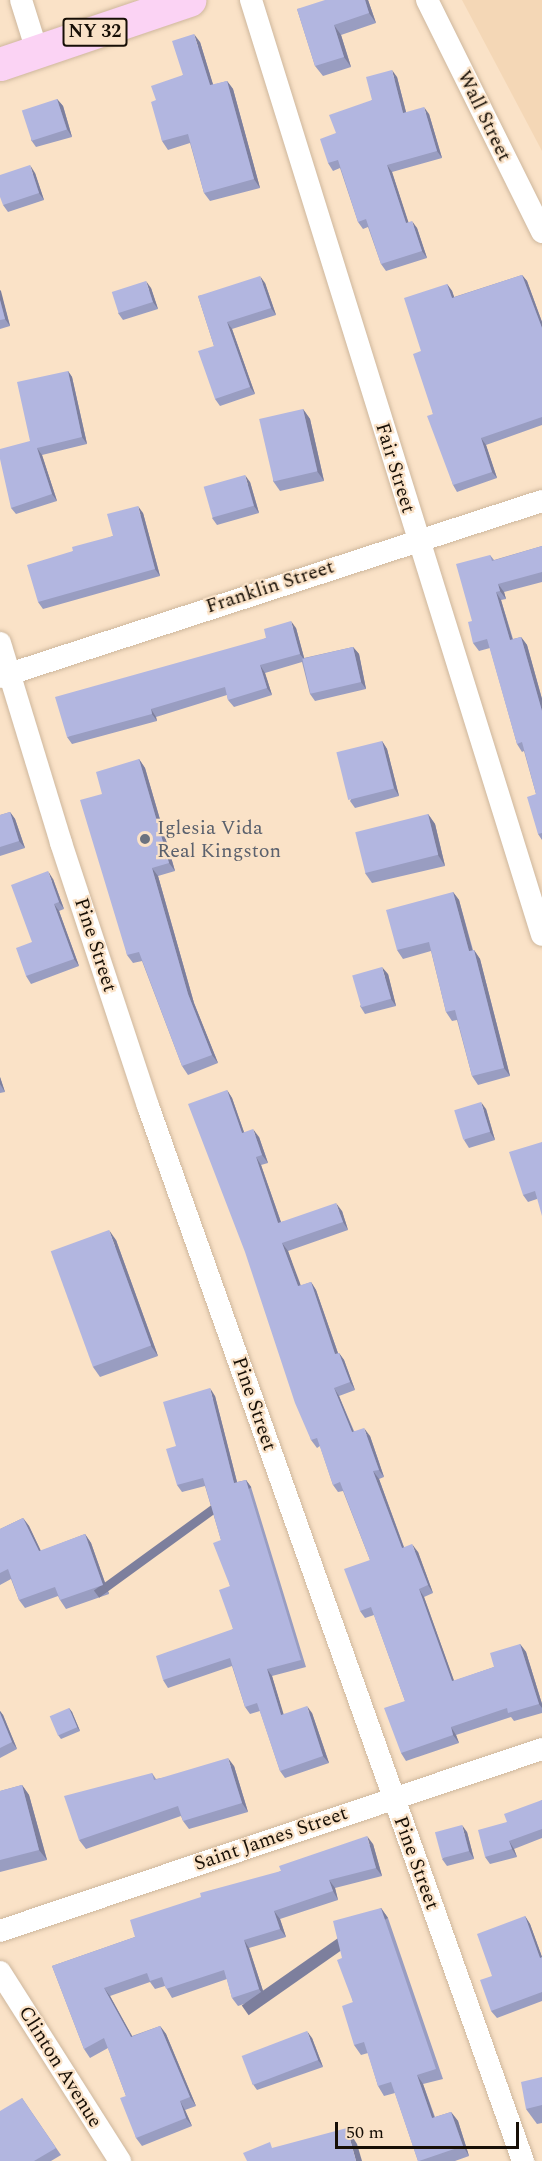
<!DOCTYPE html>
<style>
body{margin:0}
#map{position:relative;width:542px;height:2161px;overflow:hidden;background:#fae2c7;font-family:Spectral,serif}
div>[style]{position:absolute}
.built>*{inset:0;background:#f4d7b6}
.roads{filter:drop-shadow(0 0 2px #ceb79d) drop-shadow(0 0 2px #ceb79d)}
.street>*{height:22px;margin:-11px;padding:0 11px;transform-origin:11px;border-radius:11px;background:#fff}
.primary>*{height:33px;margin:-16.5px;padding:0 16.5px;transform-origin:16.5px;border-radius:16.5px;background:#fbd3f4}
.wall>*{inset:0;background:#999dc1}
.shaded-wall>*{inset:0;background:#7d7f9d;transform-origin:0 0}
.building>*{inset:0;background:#b2b6e0;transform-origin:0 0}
.dots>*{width:16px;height:16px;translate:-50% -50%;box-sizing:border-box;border:3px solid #fae2c7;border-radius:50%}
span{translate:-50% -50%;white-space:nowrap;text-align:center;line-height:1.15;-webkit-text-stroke:4.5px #fae2c7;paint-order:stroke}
.shield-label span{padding:2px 4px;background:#fae2c7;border:2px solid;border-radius:4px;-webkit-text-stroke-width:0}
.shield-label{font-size:18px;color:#170f06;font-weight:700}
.street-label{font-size:20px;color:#170f06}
.worship-label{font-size:20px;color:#5b616d}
.left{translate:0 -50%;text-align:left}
.scale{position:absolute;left:335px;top:2122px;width:184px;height:27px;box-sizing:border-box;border:3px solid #170f06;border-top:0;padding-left:8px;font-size:18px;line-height:21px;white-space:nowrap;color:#170f06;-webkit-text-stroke:4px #fae2c7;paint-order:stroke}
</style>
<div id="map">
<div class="built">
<i style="clip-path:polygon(462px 0,542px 0,542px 151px)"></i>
</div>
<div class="roads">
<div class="street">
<i style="left:21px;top:0;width:53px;rotate:72.6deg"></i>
<i style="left:251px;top:0;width:979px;rotate:72.71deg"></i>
<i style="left:427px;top:0;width:259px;rotate:63.6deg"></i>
<i style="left:0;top:643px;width:209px;rotate:73deg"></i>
<i style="left:61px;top:843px;width:277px;rotate:71.7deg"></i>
<i style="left:148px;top:1106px;width:1120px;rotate:70.43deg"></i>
<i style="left:0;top:677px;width:570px;rotate:-17.99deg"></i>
<i style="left:0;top:1931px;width:572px;rotate:-18.56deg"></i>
<i style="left:0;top:1972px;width:224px;rotate:57.6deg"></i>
</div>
<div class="primary">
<i style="left:0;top:64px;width:200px;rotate:-18.7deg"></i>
</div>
</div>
<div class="wall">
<i style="clip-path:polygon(368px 0,376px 23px,341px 35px,351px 67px,323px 76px,315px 66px,297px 9px)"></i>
<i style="clip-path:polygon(200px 42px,213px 85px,227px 81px,233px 89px,260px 188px,210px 201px,204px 193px,190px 143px,168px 150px,162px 141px,156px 100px,183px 75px)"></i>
<i style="clip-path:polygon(397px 77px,406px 112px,429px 114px,442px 158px,392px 172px,408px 222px,417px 228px,427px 258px,386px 271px,381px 264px,368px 227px,363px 229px,358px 222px,340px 168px,333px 171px,328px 163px,336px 133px)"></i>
<i style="clip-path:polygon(57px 99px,63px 106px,72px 137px,36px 147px,31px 140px)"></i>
<i style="clip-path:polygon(35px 173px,44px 200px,8px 212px,3px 205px)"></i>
<i style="clip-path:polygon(522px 275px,527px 281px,542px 322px,542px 425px,486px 445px,497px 478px,457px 492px,453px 485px,433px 414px,421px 351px,447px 284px,452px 291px,454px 297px)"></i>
<i style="clip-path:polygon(265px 283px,276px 315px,232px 329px,255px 394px,220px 406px,215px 399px,214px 346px,198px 296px)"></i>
<i style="clip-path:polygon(151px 288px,158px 309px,123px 320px,118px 313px)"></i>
<i style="clip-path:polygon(0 290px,10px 326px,0 329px)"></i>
<i style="clip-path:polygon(68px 371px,72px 377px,87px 444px,42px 455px,57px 501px,16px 514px,11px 508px,30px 441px)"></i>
<i style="clip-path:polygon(303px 409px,310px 419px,324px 481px,280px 491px,273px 481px)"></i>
<i style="clip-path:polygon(250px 482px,259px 513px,217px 525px,212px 518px)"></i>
<i style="clip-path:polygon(143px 513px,160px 576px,43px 609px,38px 602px,73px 551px,113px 536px)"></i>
<i style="clip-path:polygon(542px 546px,542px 582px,504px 592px,506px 599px,501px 600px,513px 639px,521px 637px,527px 645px,542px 699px,542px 840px,538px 834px,536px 794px,524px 751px,522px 752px,517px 744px,490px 648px,479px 651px,473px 643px,472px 621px,490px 555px,494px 560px)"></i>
<i style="clip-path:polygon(296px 628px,304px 658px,353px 647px,359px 654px,366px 689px,315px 701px,310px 694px,302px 662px,265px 673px,272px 695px,234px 707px,228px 700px,227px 695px,156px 717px,157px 721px,72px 744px,67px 737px,266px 638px)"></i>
<i style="clip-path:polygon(382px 741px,387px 749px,399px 796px,355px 808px,350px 801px)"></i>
<i style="clip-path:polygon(139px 759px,145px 768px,175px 871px,158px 876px,194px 1003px,218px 1063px,188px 1075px,182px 1066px,142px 961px,133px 963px,127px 955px,102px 794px)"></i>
<i style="clip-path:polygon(10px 812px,15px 819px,25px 848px,0 856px,0 815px)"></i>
<i style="clip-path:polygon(428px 814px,435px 824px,445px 866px,372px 883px,365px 873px)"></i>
<i style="clip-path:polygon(53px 879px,64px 909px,59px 911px,79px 966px,31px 984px,26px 976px,32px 942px)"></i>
<i style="clip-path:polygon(453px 892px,459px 900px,473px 950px,474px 950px,480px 959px,510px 1076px,478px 1085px,472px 1076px,457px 1020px,452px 1021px,446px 1012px,431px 951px,403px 959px,397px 950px)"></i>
<i style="clip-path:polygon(388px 974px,396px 1006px,365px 1014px,360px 1006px)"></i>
<i style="clip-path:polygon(0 1077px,5px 1092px,0 1093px)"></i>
<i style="clip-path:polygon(227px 1090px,232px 1098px,244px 1132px,259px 1137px,268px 1163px,261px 1165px,281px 1222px,342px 1211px,348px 1230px,288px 1251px,300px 1286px,311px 1282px,316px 1290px,338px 1353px,339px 1353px,344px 1360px,355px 1390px,339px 1396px,354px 1431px,370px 1436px,384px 1477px,379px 1479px,404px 1547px,418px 1552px,433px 1593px,424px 1597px,454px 1681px,494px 1667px,520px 1644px,526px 1652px,542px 1704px,542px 1713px,514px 1721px,511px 1717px,456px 1735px,459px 1743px,406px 1761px,401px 1753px,405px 1701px,374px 1615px,365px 1618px,360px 1611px,370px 1560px,343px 1491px,338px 1492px,333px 1485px,320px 1446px,317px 1448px,311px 1440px)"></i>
<i style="clip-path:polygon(486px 1109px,495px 1140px,469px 1148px,464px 1140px)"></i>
<i style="clip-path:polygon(542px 1142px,537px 1199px,528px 1202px,523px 1195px)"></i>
<i style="clip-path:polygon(116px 1240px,158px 1356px,100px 1377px,93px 1367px)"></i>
<i style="clip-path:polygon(215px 1396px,237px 1482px,246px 1480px,251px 1487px,306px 1667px,272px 1676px,283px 1714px,312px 1713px,329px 1763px,285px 1778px,280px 1771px,260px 1711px,250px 1714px,245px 1707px,232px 1666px,168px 1688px,163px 1680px,233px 1629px,230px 1586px,221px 1540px,205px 1486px,182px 1492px,177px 1485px,176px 1446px)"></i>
<i style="clip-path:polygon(23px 1518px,29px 1526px,41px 1551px,85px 1534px,91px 1543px,109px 1594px,66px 1609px,60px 1600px,58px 1596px,25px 1608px,19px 1600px,11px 1579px,0 1585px,0 1529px)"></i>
<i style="clip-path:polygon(69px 1708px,72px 1712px,80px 1731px,61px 1739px,58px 1735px)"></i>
<i style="clip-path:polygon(0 1711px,3px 1715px,17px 1749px,0 1758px)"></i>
<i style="clip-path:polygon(234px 1766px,248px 1812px,189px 1829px,183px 1821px,181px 1816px,86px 1849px,79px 1840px,152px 1773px,156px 1779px)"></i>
<i style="clip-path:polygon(22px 1785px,29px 1795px,47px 1860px,0 1872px,0 1791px)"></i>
<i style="clip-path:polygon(542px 1800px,542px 1838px,514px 1849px,517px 1857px,490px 1864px,485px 1857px,507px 1822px)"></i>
<i style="clip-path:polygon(467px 1832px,474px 1859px,447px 1866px,442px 1859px)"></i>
<i style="clip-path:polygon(373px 1844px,382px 1876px,335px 1888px,338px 1900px,280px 1919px,286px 1937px,249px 1948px,265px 1997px,238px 2006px,232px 1998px,227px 1979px,172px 1998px,165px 1986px,155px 1989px,150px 1982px,110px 1996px,132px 2036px,160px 2026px,166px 2034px,196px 2106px,185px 2110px,192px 2126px,142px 2146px,136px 2138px,126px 2096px,108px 2048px,90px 2058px,84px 2049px,52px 1966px,135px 1937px,281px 1871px)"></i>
<i style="clip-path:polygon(381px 1908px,388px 1918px,443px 2079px,423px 2084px,435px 2117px,451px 2112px,458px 2121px,469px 2156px,455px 2161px,418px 2161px,395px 2093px,384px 2096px,378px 2086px,368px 2053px,361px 2055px,354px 2045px,353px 2002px,342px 1958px)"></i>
<i style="clip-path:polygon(525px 1916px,530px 1924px,542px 1957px,542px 2001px,497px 2018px,491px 2011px,492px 1976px)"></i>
<i style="clip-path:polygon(312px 2038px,323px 2067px,257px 2090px,252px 2083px)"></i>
<i style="clip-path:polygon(542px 2077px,542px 2123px,537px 2124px,526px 2109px)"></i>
<i style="clip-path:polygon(22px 2098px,61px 2155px,51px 2161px,0 2161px)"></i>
</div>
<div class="shaded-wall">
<i style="clip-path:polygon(365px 0,368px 0,376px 23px,369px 13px)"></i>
<i style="clip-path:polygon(334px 25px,341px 35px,351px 67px,344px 57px)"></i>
<i style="clip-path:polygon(194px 34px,200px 42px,216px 94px,210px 85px)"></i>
<i style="clip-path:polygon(392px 70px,397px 77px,408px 120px,403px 113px)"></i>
<i style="clip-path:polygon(227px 81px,233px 89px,260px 188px,254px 179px)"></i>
<i style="clip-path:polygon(57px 99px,63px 106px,72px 137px,67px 129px)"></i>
<i style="clip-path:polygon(424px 107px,429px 114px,442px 158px,437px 151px)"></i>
<i style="clip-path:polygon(30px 165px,35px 173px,44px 200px,39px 193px)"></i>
<i style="clip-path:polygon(387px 165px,392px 172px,411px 230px,406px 223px)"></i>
<i style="clip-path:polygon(412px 221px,417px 228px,427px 258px,422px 251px)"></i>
<i style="clip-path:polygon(522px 275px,527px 281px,542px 322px,542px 328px)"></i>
<i style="clip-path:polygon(260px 276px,265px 283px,276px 315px,271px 308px)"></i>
<i style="clip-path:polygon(146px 281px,151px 288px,158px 309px,153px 302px)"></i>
<i style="clip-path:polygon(447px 284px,452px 291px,457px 305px,452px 298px)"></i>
<i style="clip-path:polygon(0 290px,1px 291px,10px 326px,5px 319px,0 300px)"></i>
<i style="clip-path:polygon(227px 322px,232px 329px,255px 394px,250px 387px)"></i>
<i style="clip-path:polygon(68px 371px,72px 377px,87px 444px,82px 437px)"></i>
<i style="clip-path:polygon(303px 409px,310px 419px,324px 481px,317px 471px)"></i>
<i style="clip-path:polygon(481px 438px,486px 445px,497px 478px,492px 472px)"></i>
<i style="clip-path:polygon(37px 448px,42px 455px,57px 501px,52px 494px)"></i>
<i style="clip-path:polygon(245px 475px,250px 482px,259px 513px,254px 506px)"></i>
<i style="clip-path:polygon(138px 506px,143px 513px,160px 576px,155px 569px)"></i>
<i style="clip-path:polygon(498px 584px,504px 592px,506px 599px,500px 591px)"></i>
<i style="clip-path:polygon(496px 592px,501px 600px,515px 648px,510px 640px)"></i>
<i style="clip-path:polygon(291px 621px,296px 628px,305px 661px,300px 654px)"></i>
<i style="clip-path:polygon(521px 637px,527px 645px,542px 699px,542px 711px)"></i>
<i style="clip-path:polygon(353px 647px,359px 654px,366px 689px,361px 682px)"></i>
<i style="clip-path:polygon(260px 665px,265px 673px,272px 695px,267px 688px)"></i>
<i style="clip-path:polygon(151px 709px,156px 717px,157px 721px,152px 714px)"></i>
<i style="clip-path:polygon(382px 741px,387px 749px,399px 796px,394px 788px)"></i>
<i style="clip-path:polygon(139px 759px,145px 768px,175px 871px,169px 863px)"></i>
<i style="clip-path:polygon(10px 812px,15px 819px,25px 848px,19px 841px)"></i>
<i style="clip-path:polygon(428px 814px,435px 824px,445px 866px,438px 855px)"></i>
<i style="clip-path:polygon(152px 868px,158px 876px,194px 1003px,218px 1063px,212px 1055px,188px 994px)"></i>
<i style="clip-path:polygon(48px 871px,53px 879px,64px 909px,59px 902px)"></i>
<i style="clip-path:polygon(453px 892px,459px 900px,475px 960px,469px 951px)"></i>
<i style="clip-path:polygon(54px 904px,59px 911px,79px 966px,74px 959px)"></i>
<i style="clip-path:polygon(474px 950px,480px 959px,510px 1076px,504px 1068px)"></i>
<i style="clip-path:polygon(382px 967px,388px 974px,396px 1006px,391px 999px)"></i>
<i style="clip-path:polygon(0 1077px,5px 1092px,0 1084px)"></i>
<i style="clip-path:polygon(227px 1090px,232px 1098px,247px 1141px,242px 1133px)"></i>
<i style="clip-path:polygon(481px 1102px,486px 1109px,495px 1140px,490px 1132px)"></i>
<i style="clip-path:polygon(253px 1129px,259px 1137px,268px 1163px,262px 1155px)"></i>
<i style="clip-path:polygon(256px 1157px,261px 1165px,284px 1231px,278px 1223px)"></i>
<i style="clip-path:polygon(336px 1203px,342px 1211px,348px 1230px,343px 1222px)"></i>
<i style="clip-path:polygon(109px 1230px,116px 1240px,158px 1356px,151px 1346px)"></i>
<i style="clip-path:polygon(282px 1243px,288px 1251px,304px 1294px,298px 1286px)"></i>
<i style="clip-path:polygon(311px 1282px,316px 1290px,341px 1362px,335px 1354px)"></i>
<i style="clip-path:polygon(339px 1353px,344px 1360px,355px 1390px,350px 1382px)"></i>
<i style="clip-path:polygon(210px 1388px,215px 1396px,239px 1490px,234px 1483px)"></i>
<i style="clip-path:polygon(334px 1388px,339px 1396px,357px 1440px,352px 1432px)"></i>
<i style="clip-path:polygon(364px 1428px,370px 1436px,384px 1477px,379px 1470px)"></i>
<i style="clip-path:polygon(373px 1471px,379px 1479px,407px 1556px,402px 1548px)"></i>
<i style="left:246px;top:1480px;width:9px;height:188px;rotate:54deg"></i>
<i style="clip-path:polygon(23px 1518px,29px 1526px,45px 1560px,39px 1551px)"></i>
<i style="clip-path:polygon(85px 1534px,91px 1543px,109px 1594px,103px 1585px)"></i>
<i style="clip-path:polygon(412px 1544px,418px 1552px,433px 1593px,428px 1585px)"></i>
<i style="clip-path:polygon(419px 1589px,424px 1597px,457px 1689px,452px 1681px)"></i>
<i style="clip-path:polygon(520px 1644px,526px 1652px,542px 1704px,542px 1708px,539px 1704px)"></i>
<i style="clip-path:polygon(267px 1669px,272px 1676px,286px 1722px,281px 1715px)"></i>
<i style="clip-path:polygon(307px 1706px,312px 1713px,329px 1763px,323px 1756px)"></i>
<i style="clip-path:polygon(69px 1708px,72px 1712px,80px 1731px,77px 1727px)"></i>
<i style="clip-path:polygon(0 1711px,3px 1715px,17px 1749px,12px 1742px,0 1713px)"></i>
<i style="clip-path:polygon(451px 1727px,456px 1735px,459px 1743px,453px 1735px)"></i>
<i style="clip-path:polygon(228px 1758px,234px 1766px,248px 1812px,242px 1803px)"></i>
<i style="clip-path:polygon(22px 1785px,29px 1795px,47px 1860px,39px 1850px)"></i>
<i style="clip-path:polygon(462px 1825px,467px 1832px,474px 1859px,469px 1851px)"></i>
<i style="clip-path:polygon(367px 1836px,373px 1844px,382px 1876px,376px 1868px)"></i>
<i style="clip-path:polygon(509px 1841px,514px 1849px,517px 1857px,512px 1849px)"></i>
<i style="clip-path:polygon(329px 1880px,335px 1888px,338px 1900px,333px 1891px)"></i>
<i style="left:381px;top:1908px;width:12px;height:170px;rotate:55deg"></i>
<i style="clip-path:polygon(274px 1911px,280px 1919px,286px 1937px,280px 1929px)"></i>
<i style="clip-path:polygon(525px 1916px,530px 1924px,542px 1957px,542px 1961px,540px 1958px)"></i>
<i style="clip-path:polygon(244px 1940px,249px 1948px,265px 1997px,259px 1989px)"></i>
<i style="clip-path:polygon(104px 1988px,110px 1996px,137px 2045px,131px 2037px)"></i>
<i style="clip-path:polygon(160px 2026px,166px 2034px,196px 2106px,190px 2097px)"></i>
<i style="clip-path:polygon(307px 2031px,312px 2038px,323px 2067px,318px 2060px)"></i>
<i style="clip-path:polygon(417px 2075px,423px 2084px,438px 2128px,432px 2118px)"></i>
<i style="clip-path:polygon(180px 2101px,185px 2110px,192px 2126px,186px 2118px)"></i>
<i style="clip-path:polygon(451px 2112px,458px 2121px,469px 2156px,463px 2146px)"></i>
<i style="clip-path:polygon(347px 2128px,357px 2144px,362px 2161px,356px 2161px)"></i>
</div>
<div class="building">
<i style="clip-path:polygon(325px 0,365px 0,369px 13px,334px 25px,344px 57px,315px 66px,297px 9px)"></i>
<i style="clip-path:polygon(194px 34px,210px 85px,227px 81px,254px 179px,204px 193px,188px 134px,162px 141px,151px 102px,156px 100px,151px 86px,183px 75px,172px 41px)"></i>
<i style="clip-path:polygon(392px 70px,403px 113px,424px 107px,437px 151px,387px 165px,406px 223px,412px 221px,422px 251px,381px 264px,366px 219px,358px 222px,338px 160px,328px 163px,320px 139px,336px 133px,329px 115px,372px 100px,366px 77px)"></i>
<i style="left:57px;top:99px;width:32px;height:37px;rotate:72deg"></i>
<i style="clip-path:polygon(30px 165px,39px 193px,3px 205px,0 197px,0 175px)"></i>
<i style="clip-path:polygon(522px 275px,542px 328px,542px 417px,481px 438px,492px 472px,453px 485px,427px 416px,433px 414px,413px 354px,421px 351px,404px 298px,447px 284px,452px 298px)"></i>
<i style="clip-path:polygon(260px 276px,271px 308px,227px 322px,250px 387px,215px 399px,198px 351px,214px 346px,198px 296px)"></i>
<i style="left:146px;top:281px;width:22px;height:36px;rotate:72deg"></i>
<i style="clip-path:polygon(0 300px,5px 319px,0 320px)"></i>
<i style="clip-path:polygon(68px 371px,82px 437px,37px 448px,52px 494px,11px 508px,0 459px,0 449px,30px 441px,17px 382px)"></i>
<i style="left:303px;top:409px;width:64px;height:45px;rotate:77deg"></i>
<i style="left:245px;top:475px;width:32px;height:43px;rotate:74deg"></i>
<i style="clip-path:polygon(138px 506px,155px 569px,38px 602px,27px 565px,73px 551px,72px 547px,113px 536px,107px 514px)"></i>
<i style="clip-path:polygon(542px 546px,542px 572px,498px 584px,500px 591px,496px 592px,510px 640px,521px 637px,542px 711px,542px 833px,538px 834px,527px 797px,536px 794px,522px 742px,517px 744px,487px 639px,473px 643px,468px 622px,472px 621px,456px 564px,490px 555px,492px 561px)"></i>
<i style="clip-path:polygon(291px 621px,300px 654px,260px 665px,267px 688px,228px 700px,225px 687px,151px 709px,152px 714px,67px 737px,55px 697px,266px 638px,264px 629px)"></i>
<i style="left:353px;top:647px;width:36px;height:52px;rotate:77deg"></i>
<i style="left:382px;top:741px;width:49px;height:47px;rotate:76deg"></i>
<i style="clip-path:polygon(139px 759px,169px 863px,152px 868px,188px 994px,212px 1055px,182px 1066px,139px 952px,127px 955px,80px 800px,102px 794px,96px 772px)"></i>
<i style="clip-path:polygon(10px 812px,19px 841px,0 847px,0 815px)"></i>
<i style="left:428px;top:814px;width:42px;height:75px;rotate:76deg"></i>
<i style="clip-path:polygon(48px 871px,59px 902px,54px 904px,74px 959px,26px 976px,16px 948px,32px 942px,11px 885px)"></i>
<i style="clip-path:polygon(453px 892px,469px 951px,474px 950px,504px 1068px,472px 1076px,455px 1010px,446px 1012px,429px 942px,397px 950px,386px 910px)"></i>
<i style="left:382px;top:967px;width:33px;height:31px;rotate:74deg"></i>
<i style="clip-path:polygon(227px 1090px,242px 1133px,253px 1129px,262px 1155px,256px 1157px,278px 1223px,336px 1203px,343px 1222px,282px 1243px,298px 1286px,311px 1282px,335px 1354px,339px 1353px,350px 1382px,334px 1388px,352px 1432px,364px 1428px,379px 1470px,373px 1471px,402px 1548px,412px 1544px,428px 1585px,419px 1589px,452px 1681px,494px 1667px,490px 1653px,520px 1644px,539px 1704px,508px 1713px,507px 1708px,451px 1727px,453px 1735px,401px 1753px,384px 1708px,405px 1701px,371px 1607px,360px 1611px,344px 1569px,370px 1560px,340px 1482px,333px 1485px,317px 1438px,311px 1440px,295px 1403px,245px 1252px,188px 1104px)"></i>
<i style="left:481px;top:1102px;width:31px;height:28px;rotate:73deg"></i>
<i style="clip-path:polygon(542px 1142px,542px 1216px,535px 1191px,523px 1195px,509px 1152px)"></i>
<i style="left:109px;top:1230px;width:123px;height:62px;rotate:70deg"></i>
<i style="clip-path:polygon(210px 1388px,234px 1483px,246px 1480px,301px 1660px,267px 1669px,281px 1715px,307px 1706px,323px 1756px,280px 1771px,257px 1703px,245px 1707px,230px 1658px,163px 1680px,156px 1656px,233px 1629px,219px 1590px,230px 1586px,213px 1543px,221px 1540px,203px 1478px,177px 1485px,166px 1449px,176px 1446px,163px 1402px)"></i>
<i style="clip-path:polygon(23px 1518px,39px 1551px,85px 1534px,103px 1585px,60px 1600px,55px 1587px,19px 1600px,8px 1569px,0 1573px,0 1529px)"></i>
<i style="left:69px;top:1708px;width:21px;height:21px;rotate:67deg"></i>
<i style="clip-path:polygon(0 1713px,12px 1742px,0 1748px)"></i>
<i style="clip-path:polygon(228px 1758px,242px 1803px,183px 1821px,178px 1806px,79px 1840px,64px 1796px,152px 1773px,154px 1780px)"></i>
<i style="clip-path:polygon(22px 1785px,39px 1850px,0 1860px,0 1791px)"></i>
<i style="clip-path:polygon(542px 1800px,542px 1829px,509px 1841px,512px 1849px,485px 1857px,478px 1830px,507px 1822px,504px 1814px)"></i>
<i style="left:462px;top:1825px;width:27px;height:28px;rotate:75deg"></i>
<i style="clip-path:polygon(367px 1836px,376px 1868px,329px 1880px,333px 1891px,274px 1911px,280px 1929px,244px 1940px,259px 1989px,232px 1998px,224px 1970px,166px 1989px,162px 1977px,150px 1981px,147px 1973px,104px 1988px,131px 2037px,160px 2026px,190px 2097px,180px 2101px,186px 2118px,136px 2138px,120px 2098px,126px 2096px,104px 2038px,84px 2049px,52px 1966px,135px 1937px,130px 1920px,201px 1897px,200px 1893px,281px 1871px,279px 1866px)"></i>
<i style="clip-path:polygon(381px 1908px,436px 2069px,417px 2075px,432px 2118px,451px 2112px,463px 2146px,419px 2161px,418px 2161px,391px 2082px,378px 2086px,364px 2042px,354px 2045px,342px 2006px,353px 2002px,337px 1960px,342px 1958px,333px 1921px)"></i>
<i style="clip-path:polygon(525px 1916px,540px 1958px,542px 1957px,542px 1992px,491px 2011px,480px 1980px,492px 1976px,477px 1934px)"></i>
<i style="left:307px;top:2031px;width:31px;height:70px;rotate:69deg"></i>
<i style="clip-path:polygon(542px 2077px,542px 2105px,526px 2109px,521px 2082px)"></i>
<i style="clip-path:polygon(22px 2098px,56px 2148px,34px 2161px,0 2161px,0 2111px)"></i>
<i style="clip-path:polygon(347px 2128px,356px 2161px,247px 2161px,243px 2153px,270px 2142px,272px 2148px)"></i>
</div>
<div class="dots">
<i style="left:145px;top:839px;background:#6b7280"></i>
</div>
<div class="shield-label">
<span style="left:95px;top:32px">NY 32</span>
</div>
<div class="street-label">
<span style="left:484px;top:116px;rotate:64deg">Wall Street</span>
<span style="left:395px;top:468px;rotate:73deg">Fair Street</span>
<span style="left:270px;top:587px;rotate:-18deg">Franklin Street</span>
<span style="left:95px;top:945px;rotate:72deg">Pine Street</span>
<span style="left:254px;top:1404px;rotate:71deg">Pine Street</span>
<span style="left:271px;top:1839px;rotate:-19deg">Saint James Street</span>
<span style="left:416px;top:1863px;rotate:70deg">Pine Street</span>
<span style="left:60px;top:2067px;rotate:58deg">Clinton Avenue</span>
</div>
<div class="worship-label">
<span class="left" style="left:157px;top:840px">Iglesia Vida<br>Real Kingston</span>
</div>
<div class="scale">50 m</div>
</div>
